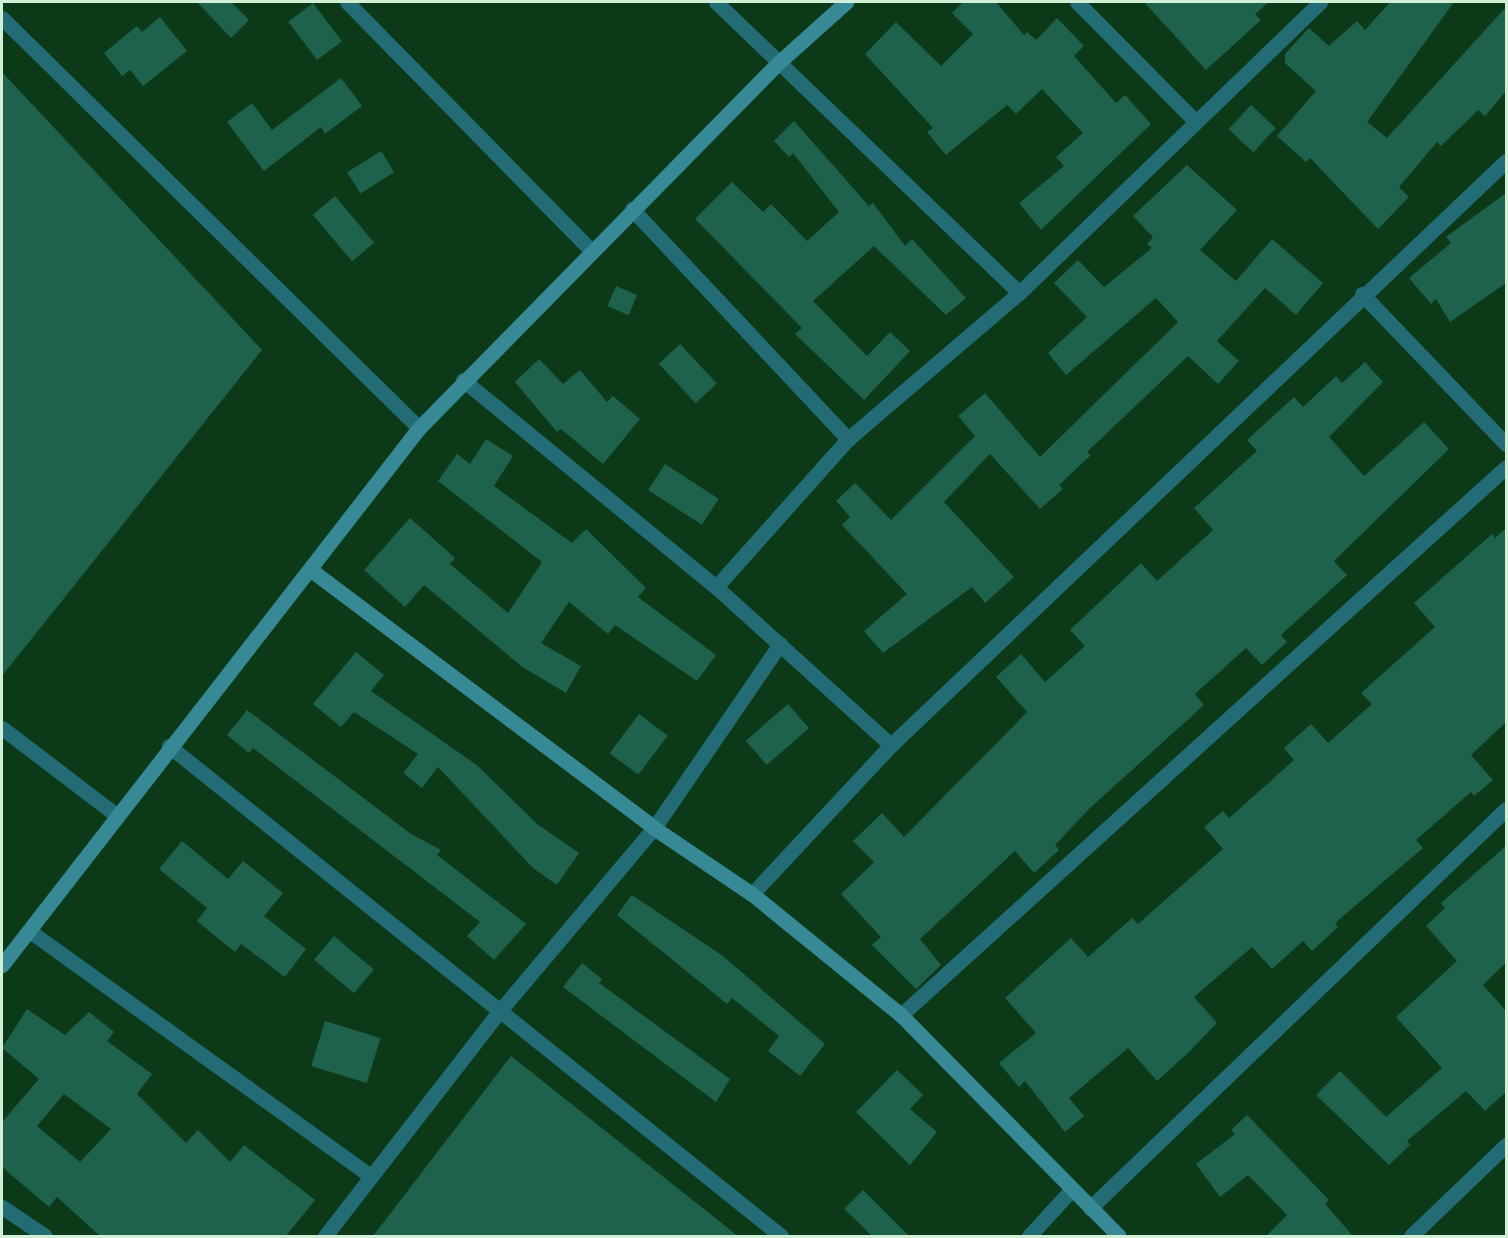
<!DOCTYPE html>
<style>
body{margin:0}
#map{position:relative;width:1508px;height:1238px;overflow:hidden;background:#0c3918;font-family:"Sofia Sans Condensed",sans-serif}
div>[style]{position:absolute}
.building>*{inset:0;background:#1e614c;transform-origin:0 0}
.street>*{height:15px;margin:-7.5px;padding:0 7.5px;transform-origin:7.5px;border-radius:7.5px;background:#236c76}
.secondary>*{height:15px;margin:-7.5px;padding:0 7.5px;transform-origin:7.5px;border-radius:7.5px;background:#368995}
span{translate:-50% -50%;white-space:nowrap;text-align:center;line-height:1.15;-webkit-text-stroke:6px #0c3918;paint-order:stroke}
.frame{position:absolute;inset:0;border:3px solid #d1efd4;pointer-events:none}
</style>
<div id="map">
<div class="building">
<i style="clip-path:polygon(197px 2px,231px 2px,249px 20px,231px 38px)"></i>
<i style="clip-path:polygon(963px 2px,996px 2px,1024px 35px,1027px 32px,1036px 40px,1057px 18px,1084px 46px,1074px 56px,1116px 103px,1125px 95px,1151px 124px,1041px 230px,1019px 203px,1064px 166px,1056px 157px,1083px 133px,1042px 89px,1016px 114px,1007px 105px,946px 155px,927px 132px,933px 128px,865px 54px,896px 22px,941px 66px,973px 34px,952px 13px)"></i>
<i style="clip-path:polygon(1144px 2px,1269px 2px,1255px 14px,1261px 20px,1206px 70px)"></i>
<i style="clip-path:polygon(1390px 2px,1454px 2px,1367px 122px,1387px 138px,1506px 7px,1506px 91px,1485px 116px,1478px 110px,1441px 146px,1437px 142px,1399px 187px,1409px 197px,1378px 229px,1310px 158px,1306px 162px,1277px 136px,1316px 91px,1285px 63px,1285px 54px,1309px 28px,1329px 46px,1357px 21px,1365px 30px)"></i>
<i style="left:313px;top:3px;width:48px;height:31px;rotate:53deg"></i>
<i style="clip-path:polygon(160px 17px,187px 51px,143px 86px,130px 70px,122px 76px,104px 53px,137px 26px,142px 32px)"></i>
<i style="clip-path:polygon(2px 72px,262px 350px,2px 676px)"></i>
<i style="clip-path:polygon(341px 78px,362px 106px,325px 134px,321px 127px,264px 171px,227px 122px,252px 103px,272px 130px)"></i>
<i style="left:1251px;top:105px;width:34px;height:33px;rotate:43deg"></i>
<i style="clip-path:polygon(794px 121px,869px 206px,873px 203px,905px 246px,912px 239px,966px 298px,946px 315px,874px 246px,813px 301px,867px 356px,890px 332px,910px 351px,864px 400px,795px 334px,802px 328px,695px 219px,732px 182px,763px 212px,771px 204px,807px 241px,839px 212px,793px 153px,789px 157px,774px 141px)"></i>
<i style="left:381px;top:151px;width:25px;height:40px;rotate:58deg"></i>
<i style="clip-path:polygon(1187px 165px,1237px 210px,1200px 250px,1236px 281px,1272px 239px,1323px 283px,1296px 315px,1265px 288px,1217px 341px,1239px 361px,1218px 384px,1188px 356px,1087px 452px,1091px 455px,1059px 485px,1063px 489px,1040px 509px,990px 454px,944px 502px,1014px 577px,985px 603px,972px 587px,883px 653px,864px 631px,907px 594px,842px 525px,850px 517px,836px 501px,855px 483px,891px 520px,975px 436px,958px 416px,985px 393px,1040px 457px,1178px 322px,1156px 298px,1066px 375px,1048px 353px,1087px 317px,1054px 283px,1078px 260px,1104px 287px,1152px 248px,1147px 244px,1153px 237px,1133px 216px)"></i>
<i style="clip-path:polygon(1506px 193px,1506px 283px,1450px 322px,1436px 299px,1431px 304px,1409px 278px,1451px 243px,1446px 237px)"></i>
<i style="left:335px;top:196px;width:61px;height:29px;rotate:50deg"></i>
<i style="left:616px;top:286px;width:23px;height:22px;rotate:23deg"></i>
<i style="left:680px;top:344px;width:54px;height:29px;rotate:47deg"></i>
<i style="clip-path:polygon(539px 359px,563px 384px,580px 370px,607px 402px,613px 396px,640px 419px,603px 464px,561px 429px,557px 432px,515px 382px)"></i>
<i style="clip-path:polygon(1365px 362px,1383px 382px,1329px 437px,1364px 476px,1424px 422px,1449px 449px,1334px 561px,1347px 575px,1281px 635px,1287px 642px,1262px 665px,1246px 648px,1195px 694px,1204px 705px,1090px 808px,1055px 845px,1059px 850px,1034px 873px,1015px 851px,920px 939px,941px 965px,916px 989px,872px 945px,881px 937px,841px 894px,874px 862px,853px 841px,882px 813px,904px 837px,1027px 712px,996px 677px,1021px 654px,1045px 682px,1085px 646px,1070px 630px,1141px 563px,1157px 581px,1213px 530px,1194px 508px,1257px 451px,1247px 440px,1294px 397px,1303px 407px,1336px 376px,1342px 383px)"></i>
<i style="clip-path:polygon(486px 439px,513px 456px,494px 486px,572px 543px,586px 529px,646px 588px,638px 597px,716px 655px,697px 681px,615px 625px,608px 634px,569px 602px,541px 643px,581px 666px,566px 693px,521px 666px,424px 585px,405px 607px,364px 570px,410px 518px,455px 558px,450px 564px,508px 613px,542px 562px,438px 481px,457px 454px,470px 464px)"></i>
<i style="left:665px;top:464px;width:64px;height:31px;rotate:33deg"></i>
<i style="clip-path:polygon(1506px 528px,1506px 722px,1471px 755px,1493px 780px,1474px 796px,1471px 792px,1416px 840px,1423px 848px,1335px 923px,1338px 927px,1312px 951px,1303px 941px,1272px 969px,1252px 947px,1194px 997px,1217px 1023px,1188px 1053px,1157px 1081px,1128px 1048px,1069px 1098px,1084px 1116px,1065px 1132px,1025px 1081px,1019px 1087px,999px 1063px,1036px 1033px,1005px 998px,1071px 938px,1088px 957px,1132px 918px,1138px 924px,1223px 849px,1204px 827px,1223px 811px,1229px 818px,1294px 760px,1284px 748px,1311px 724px,1328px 743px,1372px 704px,1361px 693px,1435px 627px,1414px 603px,1492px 534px,1495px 538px)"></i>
<i style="clip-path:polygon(356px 652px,384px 675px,371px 691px,478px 766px,537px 824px,579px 853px,557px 885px,533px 868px,438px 767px,422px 788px,403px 773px,418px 754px,354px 712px,341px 727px,313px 704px)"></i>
<i style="left:788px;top:704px;width:32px;height:56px;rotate:49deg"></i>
<i style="clip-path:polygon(247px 710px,411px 834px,441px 850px,437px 855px,526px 924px,494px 960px,467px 936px,480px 922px,253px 748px,249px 753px,227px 735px)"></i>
<i style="left:639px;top:714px;width:36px;height:49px;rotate:37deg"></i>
<i style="clip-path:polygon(182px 841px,228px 879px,243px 861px,283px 893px,264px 916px,306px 949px,285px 977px,241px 944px,235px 952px,197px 921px,207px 908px,159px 869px)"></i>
<i style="clip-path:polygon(1506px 846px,1506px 963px,1483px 985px,1506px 1011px,1506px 1092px,1485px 1111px,1466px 1091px,1407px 1141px,1410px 1145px,1389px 1165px,1316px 1095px,1340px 1071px,1386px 1117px,1442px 1068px,1396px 1017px,1457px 961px,1426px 926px,1445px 908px,1441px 903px)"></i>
<i style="clip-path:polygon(632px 895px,723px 956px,825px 1044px,800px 1076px,768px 1051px,779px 1036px,732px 998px,727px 1004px,617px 915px)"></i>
<i style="left:334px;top:936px;width:52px;height:31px;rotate:40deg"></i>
<i style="clip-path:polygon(582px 963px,602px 979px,599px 983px,730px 1079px,716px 1102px,563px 987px)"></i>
<i style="clip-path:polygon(evenodd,27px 1009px,65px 1035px,89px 1012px,114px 1032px,107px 1041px,152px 1074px,137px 1094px,186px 1143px,198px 1130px,230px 1162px,244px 1145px,315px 1200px,286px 1236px,100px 1236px,57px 1197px,49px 1207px,2px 1167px,2px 1122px,39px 1079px,2px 1048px,27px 1009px,64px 1094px,111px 1129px,80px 1162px,37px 1126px,64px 1094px)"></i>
<i style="left:325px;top:1021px;width:58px;height:47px;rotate:17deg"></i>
<i style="clip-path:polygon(511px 1056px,738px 1236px,373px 1236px)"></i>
<i style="clip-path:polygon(897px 1070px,923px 1095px,910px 1109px,937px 1132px,910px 1165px,856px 1112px)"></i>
<i style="clip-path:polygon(1247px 1115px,1329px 1200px,1325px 1204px,1353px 1236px,1266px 1236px,1287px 1215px,1248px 1175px,1220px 1197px,1196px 1164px,1235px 1134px,1231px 1130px)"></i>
<i style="clip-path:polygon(863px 1190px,909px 1236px,872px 1236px,844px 1209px)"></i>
</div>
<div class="street">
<i style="left:347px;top:2px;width:349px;rotate:45.5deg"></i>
<i style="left:716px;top:2px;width:420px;rotate:43.8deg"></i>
<i style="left:1077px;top:2px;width:169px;rotate:45.2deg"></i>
<i style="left:2px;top:18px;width:585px;rotate:44.52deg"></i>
<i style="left:632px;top:209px;width:316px;rotate:46.8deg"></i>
<i style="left:1362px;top:294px;width:208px;rotate:46.2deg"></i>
<i style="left:463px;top:380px;width:327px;rotate:39.3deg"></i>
<i style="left:716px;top:587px;width:236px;rotate:42.1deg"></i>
<i style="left:716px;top:587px;width:198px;rotate:-48.3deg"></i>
<i style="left:848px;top:439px;width:225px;rotate:-40.5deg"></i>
<i style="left:1019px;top:293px;width:419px;rotate:-44deg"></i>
<i style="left:2px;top:728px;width:143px;rotate:37.3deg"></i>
<i style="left:169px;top:746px;width:784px;rotate:38.68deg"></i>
<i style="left:752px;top:894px;width:204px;rotate:-47deg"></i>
<i style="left:891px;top:745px;width:848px;rotate:-43.52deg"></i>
<i style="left:31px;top:932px;width:416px;rotate:35.7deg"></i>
<i style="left:901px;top:1015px;width:816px;rotate:-42.17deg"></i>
<i style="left:2px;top:1207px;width:52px;rotate:34deg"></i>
<i style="left:1090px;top:1208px;width:576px;rotate:-43.81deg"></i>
<i style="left:325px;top:1236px;width:282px;rotate:-52.2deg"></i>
<i style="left:498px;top:1013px;width:242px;rotate:-49.9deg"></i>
<i style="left:654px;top:828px;width:223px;rotate:-55.6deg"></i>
<i style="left:1029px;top:1236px;width:64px;rotate:-47.5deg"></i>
<i style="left:1411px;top:1236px;width:132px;rotate:-43.8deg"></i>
</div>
<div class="secondary">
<i style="left:311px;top:570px;width:429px;rotate:36.9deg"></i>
<i style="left:654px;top:828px;width:118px;rotate:34deg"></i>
<i style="left:752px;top:894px;width:192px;rotate:39.1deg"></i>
<i style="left:901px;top:1015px;width:310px;rotate:45.4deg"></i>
<i style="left:2px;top:965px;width:680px;rotate:-52.17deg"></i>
<i style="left:419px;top:428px;width:511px;rotate:-45.48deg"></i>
<i style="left:777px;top:64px;width:93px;rotate:-41.9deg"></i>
</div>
<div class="frame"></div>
</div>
